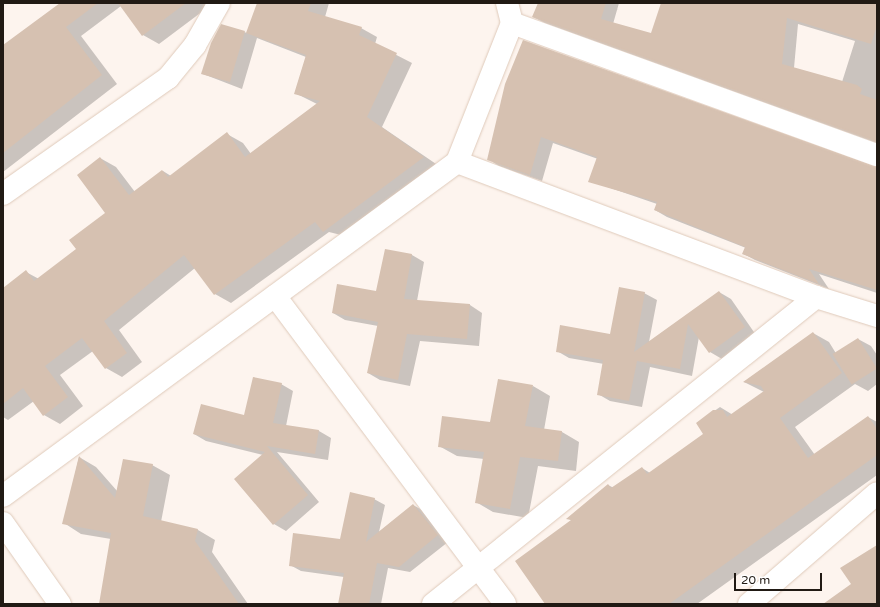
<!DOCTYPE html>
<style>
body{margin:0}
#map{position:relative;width:880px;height:607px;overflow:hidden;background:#fdf4ee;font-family:"Varela Round",sans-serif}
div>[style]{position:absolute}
.shadow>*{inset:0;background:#0003}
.building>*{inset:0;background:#d6c1b1;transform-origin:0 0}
.roads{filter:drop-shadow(0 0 1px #dfcaba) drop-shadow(0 0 1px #dfcaba)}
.minor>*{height:22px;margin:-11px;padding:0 11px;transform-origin:11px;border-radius:11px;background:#fff}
span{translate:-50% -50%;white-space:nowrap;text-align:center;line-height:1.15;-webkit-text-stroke:3px #fff;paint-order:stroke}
.frame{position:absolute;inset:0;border:4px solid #211a14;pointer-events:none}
.scale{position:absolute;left:734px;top:573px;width:88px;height:18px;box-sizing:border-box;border:2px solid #211a14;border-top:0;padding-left:5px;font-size:12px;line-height:14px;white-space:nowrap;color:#211a14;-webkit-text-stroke:3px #fff;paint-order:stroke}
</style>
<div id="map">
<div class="shadow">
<i style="clip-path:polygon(62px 3px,227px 3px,207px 8px,159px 44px,143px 35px,121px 6px,81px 36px,117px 84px,3px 172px,3px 49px)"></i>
<i style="clip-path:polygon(258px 3px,329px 3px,325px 17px,361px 28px,377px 37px,375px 44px,412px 63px,382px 127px,439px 166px,345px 236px,329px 232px,231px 303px,215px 294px,195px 268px,119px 330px,142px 362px,122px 377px,106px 368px,93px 351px,60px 375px,83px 406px,60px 424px,44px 415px,34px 401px,8px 420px,3px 417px,3px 289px,26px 272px,39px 279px,77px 249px,107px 213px,100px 158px,116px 167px,135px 192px,163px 171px,171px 176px,227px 134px,243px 143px,251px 154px,317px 104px,295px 93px,306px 57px,257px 38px,242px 89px,203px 74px,244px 32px,247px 33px)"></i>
<i style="clip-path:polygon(evenodd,539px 3px,619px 3px,613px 24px,652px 34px,662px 3px,877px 3px,877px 143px,545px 23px,533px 17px,539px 3px,798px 24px,855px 41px,842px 82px,794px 68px,798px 24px)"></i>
<i style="clip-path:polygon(506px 84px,877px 167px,877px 293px,819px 274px,829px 289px,755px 260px,744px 254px,746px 248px,667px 217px,655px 210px,657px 204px,590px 181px,598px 159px,553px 143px,542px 181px,499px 166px,488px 159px)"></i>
<i style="clip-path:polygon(386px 250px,412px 255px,424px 262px,417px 301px,470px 305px,482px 313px,479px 346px,420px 341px,410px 386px,380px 380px,368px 373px,378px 326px,345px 320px,333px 313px,377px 292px)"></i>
<i style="clip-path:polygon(719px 292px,731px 299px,756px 335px,722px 359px,710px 352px,699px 337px,692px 376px,650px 367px,642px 407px,610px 401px,598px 394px,604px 364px,569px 358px,557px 351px,611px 335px,644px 293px,657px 300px,649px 342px)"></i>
<i style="clip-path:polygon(813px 333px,829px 342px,837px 355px,858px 339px,871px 346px,877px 355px,877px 384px,868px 391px,855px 384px,795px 427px,815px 455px,868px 417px,877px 422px,877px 475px,697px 604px,547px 604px,572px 521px,568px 518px,608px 485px,614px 488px,642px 468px,650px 473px,705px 434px,697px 423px,720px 407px,733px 415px,764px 392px,744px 382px)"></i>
<i style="clip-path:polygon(281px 384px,293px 391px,286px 426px,319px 431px,331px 438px,328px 460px,277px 452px,319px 502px,286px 531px,274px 524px,263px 455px,206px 441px,194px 434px,245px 416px)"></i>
<i style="clip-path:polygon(533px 386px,550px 396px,544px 430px,562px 432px,579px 442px,576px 471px,538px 466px,528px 518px,493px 512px,476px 502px,484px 459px,457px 456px,439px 446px,491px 423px)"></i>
<i style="clip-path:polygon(79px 457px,96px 467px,118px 492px,152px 465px,170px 475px,161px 522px,198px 530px,215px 540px,212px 552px,248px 604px,103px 604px,111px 539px,81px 534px,64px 523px)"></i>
<i style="clip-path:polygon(374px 499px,385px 505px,379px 532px,413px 505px,424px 511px,448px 542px,410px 572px,388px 568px,381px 604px,339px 604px,344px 577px,301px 571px,290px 565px,341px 540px)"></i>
</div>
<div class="building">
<i style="clip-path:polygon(60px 3px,98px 3px,66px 27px,102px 75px,3px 153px,3px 45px)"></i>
<i style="clip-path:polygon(118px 3px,186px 3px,142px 36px)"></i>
<i style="clip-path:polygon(257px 3px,311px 3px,308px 11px,362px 27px,359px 35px,397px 53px,367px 117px,424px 157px,323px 232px,315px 222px,214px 295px,184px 255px,104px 321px,127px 353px,105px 369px,82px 338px,45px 366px,68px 397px,43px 416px,23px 388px,3px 404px,3px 288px,26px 270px,34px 281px,76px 249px,69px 240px,105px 213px,77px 175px,100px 157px,129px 195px,162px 170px,168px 177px,227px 132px,245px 157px,320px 101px,294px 94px,306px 55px,246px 33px)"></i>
<i style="clip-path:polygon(538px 3px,606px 3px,601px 19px,651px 33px,661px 3px,877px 3px,877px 25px,871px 44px,787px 18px,782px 64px,857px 85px,862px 89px,860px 94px,877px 100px,877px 142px,532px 17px)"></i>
<i style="clip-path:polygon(221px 24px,245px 31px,230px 82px,201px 74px,211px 43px)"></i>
<i style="clip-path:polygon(523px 40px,877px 167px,877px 290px,809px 269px,819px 284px,742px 254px,745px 247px,654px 210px,657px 202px,588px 182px,597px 157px,541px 137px,530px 175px,487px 160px,505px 84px)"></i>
<i style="clip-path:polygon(385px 249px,412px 254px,404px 299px,470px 304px,467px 339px,407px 334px,398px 380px,367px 373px,378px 322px,332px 313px,337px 284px,376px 291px)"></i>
<i style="clip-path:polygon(619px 287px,645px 292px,634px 352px,719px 291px,745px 327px,709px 353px,688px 324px,680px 369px,637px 361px,629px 401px,597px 395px,603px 360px,556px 352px,560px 325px,610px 334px)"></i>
<i style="clip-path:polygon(813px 332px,842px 373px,780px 418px,808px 458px,868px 416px,877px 429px,877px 455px,669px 604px,545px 604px,515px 561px,571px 520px,566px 519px,608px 484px,611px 488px,642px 467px,647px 474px,703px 434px,696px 423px,713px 410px,723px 410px,727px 417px,764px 391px,761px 386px,743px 382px)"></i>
<i style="left:858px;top:338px;width:36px;height:30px;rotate:58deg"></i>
<i style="clip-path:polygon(253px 377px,282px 383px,273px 423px,319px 430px,315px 454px,267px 446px,308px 495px,273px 525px,234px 479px,265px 452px,193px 434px,201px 404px,244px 415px)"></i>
<i style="clip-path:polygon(498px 379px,533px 385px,525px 426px,562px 431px,558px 461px,520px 457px,510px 509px,475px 503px,484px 452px,438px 447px,442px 416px,490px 422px)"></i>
<i style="clip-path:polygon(79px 456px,115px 498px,123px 459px,153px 464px,143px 516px,198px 529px,195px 541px,239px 604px,99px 604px,111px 533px,62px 524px)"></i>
<i style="clip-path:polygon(350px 492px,375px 498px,366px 542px,413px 504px,438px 535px,399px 567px,377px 563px,369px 604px,338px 604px,344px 573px,289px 566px,293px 533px,340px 539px)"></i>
<i style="clip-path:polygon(877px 545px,877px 604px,823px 604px,851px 584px,840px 568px)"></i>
</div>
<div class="roads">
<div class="minor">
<i style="left:512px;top:23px;width:388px;rotate:19.9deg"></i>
<i style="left:457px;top:162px;width:384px;rotate:20.6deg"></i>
<i style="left:816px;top:297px;width:64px;rotate:17.3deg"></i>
<i style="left:3px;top:194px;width:202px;rotate:-35.1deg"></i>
<i style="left:168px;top:78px;width:43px;rotate:-50.7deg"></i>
<i style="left:195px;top:45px;width:48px;rotate:-60.3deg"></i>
<i style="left:275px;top:296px;width:384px;rotate:53.2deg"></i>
<i style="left:3px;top:496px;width:564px;rotate:-36.34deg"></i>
<i style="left:457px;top:162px;width:149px;rotate:-68.4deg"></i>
<i style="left:512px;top:23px;width:21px;rotate:-104deg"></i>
<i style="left:3px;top:523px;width:99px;rotate:54.9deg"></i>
<i style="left:433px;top:604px;width:491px;rotate:-38.7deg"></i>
<i style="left:749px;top:604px;width:169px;rotate:-40.9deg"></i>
</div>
</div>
<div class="frame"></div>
<div class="scale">20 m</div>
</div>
